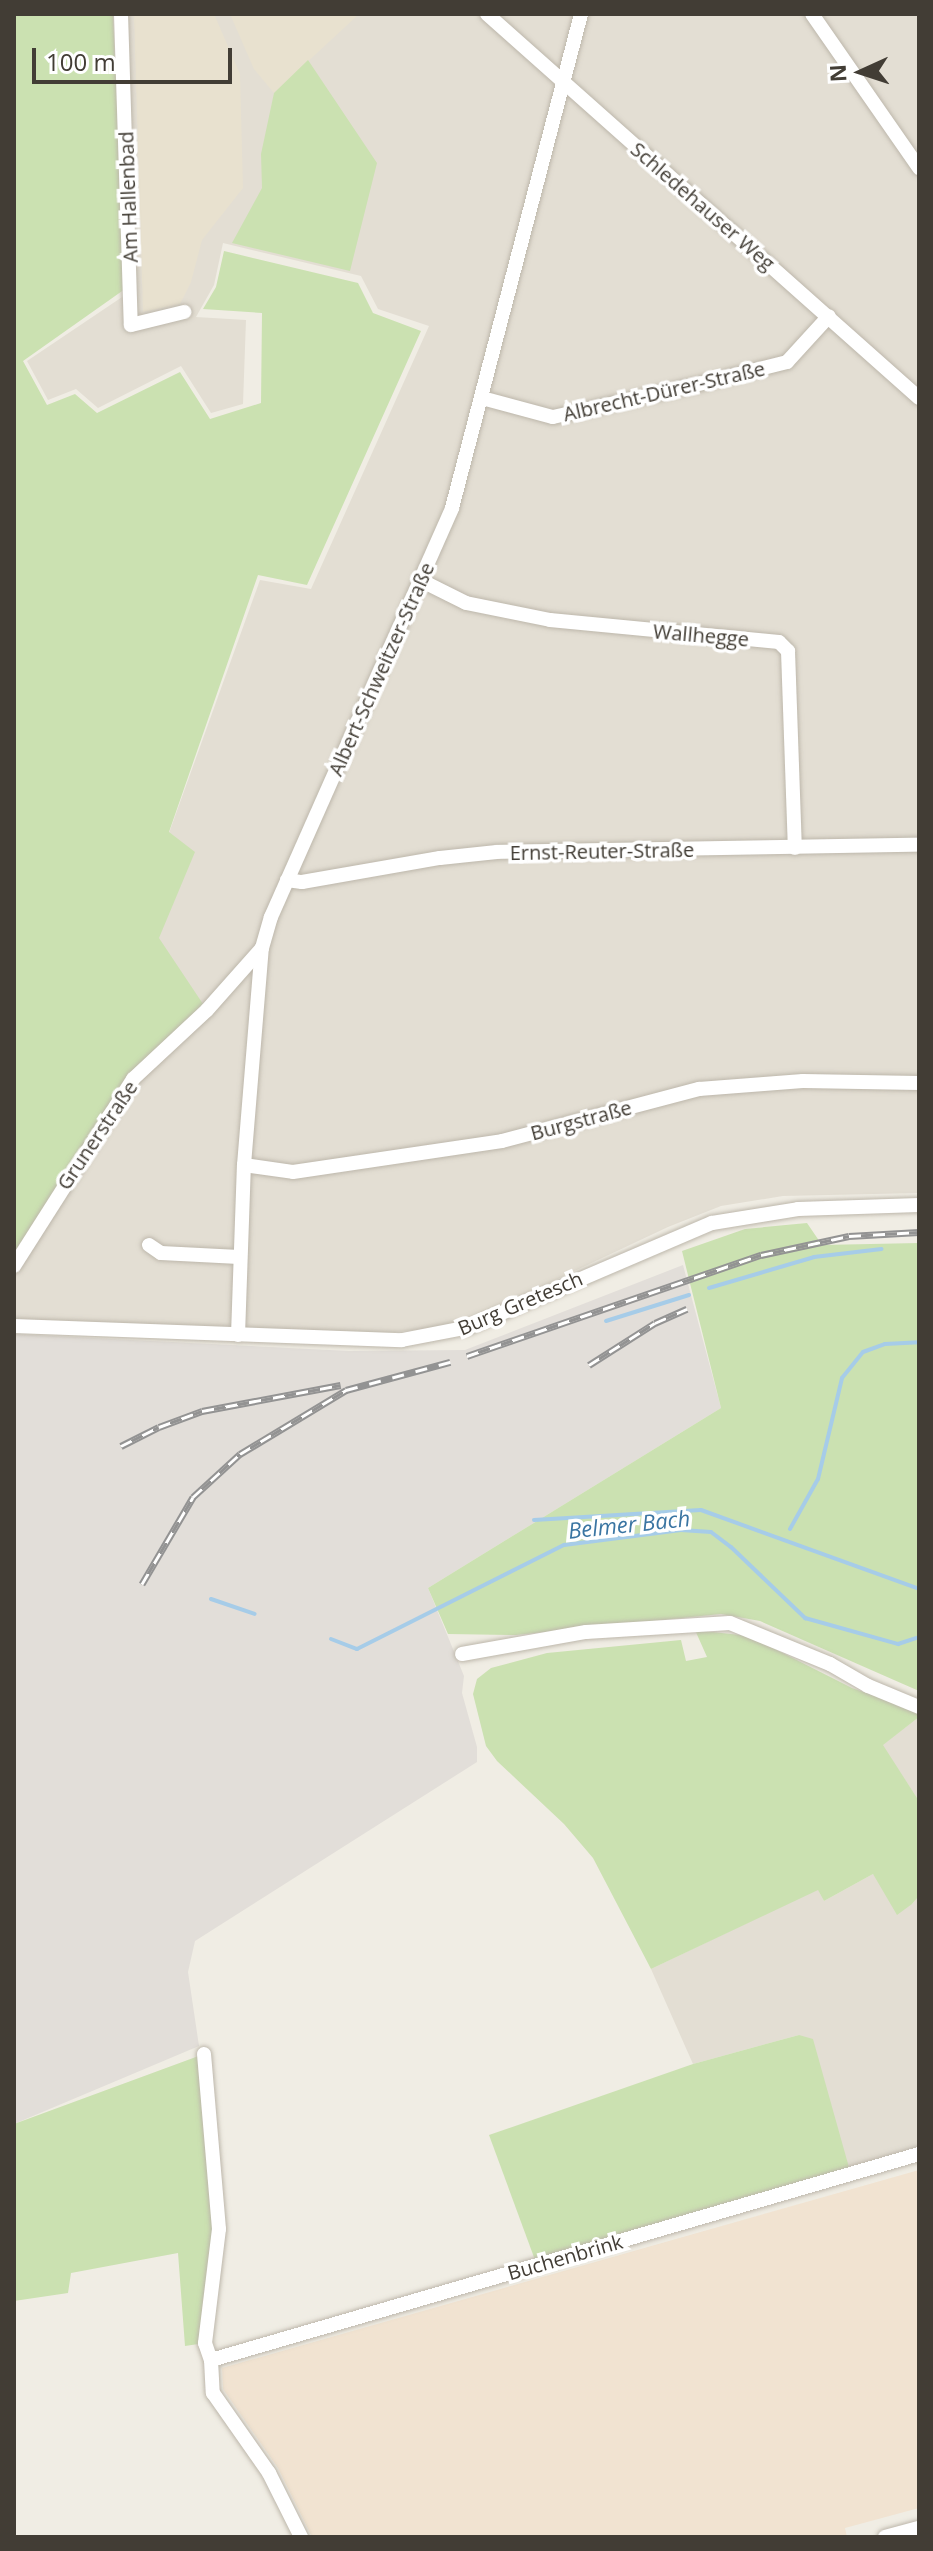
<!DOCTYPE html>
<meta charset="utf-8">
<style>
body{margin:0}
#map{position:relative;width:933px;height:2551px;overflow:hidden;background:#f0ede4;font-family:"Open Sans",sans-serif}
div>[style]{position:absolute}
.residential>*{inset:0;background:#e3ded3}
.commercial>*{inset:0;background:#f1e3d1}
.industrial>*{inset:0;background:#e2ded9}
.education>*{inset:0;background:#e8e1cf}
.green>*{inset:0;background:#cbe1b1}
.stream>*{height:4px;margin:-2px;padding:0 2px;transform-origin:2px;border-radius:2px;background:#a6cce8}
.roads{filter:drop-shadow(0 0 2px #bdb7ab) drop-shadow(0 0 2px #bdb7ab)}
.minor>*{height:14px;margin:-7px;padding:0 7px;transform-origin:7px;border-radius:7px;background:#fff}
.rail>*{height:7px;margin-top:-3.5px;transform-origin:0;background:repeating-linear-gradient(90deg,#fff 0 12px,#939393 0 24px);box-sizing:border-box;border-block:2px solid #939393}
span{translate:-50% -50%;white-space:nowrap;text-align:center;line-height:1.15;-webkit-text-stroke:7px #fff;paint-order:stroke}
.street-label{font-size:20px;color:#423d35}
.water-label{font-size:22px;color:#3a75a2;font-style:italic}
.frame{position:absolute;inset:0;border:16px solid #423d35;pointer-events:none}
.north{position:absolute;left:821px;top:32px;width:80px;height:80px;-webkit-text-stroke:6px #fff;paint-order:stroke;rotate:267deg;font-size:22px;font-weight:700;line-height:32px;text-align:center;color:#423d35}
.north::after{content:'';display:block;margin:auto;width:28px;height:36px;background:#423d35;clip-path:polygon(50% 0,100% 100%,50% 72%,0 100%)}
.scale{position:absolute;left:32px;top:48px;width:200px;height:36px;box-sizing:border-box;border:4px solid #423d35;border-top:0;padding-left:10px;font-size:24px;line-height:28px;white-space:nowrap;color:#423d35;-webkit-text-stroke:6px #fff;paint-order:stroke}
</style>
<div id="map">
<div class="residential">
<i style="clip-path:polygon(127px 14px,919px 14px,919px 1193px,783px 1196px,721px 1206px,668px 1227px,481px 1315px,433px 1328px,376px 1334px,14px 1329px,14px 1269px,194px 852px,169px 833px,260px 580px,311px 589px,429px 326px,378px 309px,361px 276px,223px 243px,214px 285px,196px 317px,246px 320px,243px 404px,211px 413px,181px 366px,98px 408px,76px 389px,48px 400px,27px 361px,137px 287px)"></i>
<i style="clip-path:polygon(919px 1717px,919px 1801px,882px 1745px)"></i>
<i style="clip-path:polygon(873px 1874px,912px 1904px,919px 1896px,919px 2149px,850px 2171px,799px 2035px,693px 2064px,651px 1969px,818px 1889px,824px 1901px)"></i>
</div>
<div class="commercial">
<i style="clip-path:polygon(919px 2170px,919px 2508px,845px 2528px,847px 2537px,312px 2537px,278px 2468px,223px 2389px,222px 2368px)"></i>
</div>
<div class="industrial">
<i style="clip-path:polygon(683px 1265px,721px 1408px,428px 1588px,464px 1676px,462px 1693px,477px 1747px,477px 1762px,195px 1941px,188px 1972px,199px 2046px,14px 2124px,14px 1334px,349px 1351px,465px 1350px)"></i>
</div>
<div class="education">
<i style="clip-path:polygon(134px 14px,214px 14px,240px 74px,243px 188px,202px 240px,191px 282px,180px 304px,143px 312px)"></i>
<i style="clip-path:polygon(230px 14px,359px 14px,274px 93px,254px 69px)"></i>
</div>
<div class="green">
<i style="clip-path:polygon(14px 14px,113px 14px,125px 289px,23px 361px,47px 405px,75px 394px,97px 413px,180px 372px,210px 419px,261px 403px,262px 313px,203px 309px,216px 287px,224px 251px,358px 283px,373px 313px,421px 331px,307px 585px,258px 575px,169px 832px,195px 852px,159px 938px,207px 1010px,133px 1079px,14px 1265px)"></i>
<i style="clip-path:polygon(308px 60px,377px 163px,350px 271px,232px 243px,262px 188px,261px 154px,274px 93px)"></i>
<i style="clip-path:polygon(807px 1223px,822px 1245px,919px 1243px,919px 1691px,760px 1621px,721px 1614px,516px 1635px,448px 1634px,428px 1588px,721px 1408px,682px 1251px,745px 1229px)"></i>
<i style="clip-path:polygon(695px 1630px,749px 1636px,852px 1688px,919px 1711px,919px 1717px,883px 1745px,919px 1801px,919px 1896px,912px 1904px,897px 1915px,873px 1874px,824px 1901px,818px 1890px,651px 1969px,593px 1858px,564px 1824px,497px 1761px,486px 1746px,473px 1694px,477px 1679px,491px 1668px,547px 1653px,681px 1640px,686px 1661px,707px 1657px)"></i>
<i style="clip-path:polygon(799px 2035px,813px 2039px,850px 2171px,535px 2260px,489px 2135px,693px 2064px)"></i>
<i style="clip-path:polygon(204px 2054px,219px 2229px,205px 2343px,185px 2346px,178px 2253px,71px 2273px,68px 2293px,14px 2301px,14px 2124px)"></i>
</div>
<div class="stream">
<i style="left:709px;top:1288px;width:109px;rotate:-16.4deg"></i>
<i style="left:814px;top:1257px;width:68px;rotate:-6.7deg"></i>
<i style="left:606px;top:1321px;width:87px;rotate:-17.4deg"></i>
<i style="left:534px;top:1520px;width:167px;rotate:-3.4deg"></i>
<i style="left:701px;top:1510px;width:232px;rotate:19.9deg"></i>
<i style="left:790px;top:1529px;width:57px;rotate:-60.8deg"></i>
<i style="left:818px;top:1479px;width:104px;rotate:-76.6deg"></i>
<i style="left:842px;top:1378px;width:33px;rotate:-51deg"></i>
<i style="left:863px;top:1352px;width:23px;rotate:-20deg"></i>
<i style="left:885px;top:1344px;width:34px;rotate:-3deg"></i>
<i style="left:211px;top:1599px;width:46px;rotate:18.8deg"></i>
<i style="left:331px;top:1639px;width:28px;rotate:21deg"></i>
<i style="left:357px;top:1649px;width:232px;rotate:-26.7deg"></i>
<i style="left:564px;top:1545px;width:118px;rotate:-7.3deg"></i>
<i style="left:681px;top:1530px;width:30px;rotate:4deg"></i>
<i style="left:711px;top:1532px;width:25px;rotate:37deg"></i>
<i style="left:731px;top:1547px;width:103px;rotate:43.8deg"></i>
<i style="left:805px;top:1618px;width:97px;rotate:15.6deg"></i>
<i style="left:898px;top:1644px;width:22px;rotate:-18deg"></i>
</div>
<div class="roads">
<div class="minor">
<i style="left:121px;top:14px;width:311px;rotate:88.2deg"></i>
<i style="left:131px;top:325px;width:55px;rotate:-13.8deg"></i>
<i style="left:487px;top:14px;width:578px;rotate:41.63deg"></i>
<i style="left:812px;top:14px;width:188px;rotate:55.2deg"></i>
<i style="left:482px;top:398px;width:73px;rotate:15deg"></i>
<i style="left:553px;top:417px;width:146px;rotate:-12.7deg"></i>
<i style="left:695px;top:385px;width:95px;rotate:-14deg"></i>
<i style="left:787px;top:362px;width:62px;rotate:-47.6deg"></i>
<i style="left:420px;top:580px;width:51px;rotate:26.6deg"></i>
<i style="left:466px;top:603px;width:86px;rotate:11.4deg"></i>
<i style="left:550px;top:620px;width:230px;rotate:5.5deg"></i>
<i style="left:779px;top:642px;width:13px;rotate:45deg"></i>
<i style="left:788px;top:651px;width:197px;rotate:88deg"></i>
<i style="left:287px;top:880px;width:15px;rotate:8deg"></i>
<i style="left:302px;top:882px;width:140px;rotate:-9.9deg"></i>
<i style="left:440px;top:858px;width:57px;rotate:-6deg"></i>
<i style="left:497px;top:852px;width:422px;rotate:-1deg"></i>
<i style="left:244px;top:1165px;width:49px;rotate:8.1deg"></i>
<i style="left:293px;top:1172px;width:211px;rotate:-8.4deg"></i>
<i style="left:502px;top:1141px;width:204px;rotate:-14.8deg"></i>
<i style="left:699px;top:1089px;width:104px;rotate:-4.4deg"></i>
<i style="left:803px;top:1081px;width:116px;rotate:1deg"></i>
<i style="left:149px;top:1245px;width:14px;rotate:34deg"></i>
<i style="left:161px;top:1253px;width:78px;rotate:2.9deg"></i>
<i style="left:14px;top:1266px;width:222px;rotate:-57.5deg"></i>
<i style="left:133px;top:1079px;width:101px;rotate:-43deg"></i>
<i style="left:207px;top:1010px;width:83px;rotate:-48.4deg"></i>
<i style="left:14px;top:1326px;width:388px;rotate:2.1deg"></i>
<i style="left:402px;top:1340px;width:68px;rotate:-11deg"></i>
<i style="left:469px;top:1327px;width:264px;rotate:-23.2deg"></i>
<i style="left:712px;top:1223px;width:87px;rotate:-9.2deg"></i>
<i style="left:798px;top:1209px;width:121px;rotate:-1.9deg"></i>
<i style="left:238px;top:1335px;width:170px;rotate:-88deg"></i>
<i style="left:244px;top:1165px;width:218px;rotate:-85.3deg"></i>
<i style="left:262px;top:948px;width:32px;rotate:-74deg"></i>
<i style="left:271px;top:917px;width:447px;rotate:-66.1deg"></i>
<i style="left:452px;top:508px;width:511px;rotate:-75.36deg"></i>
<i style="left:462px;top:1654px;width:126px;rotate:-10.1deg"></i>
<i style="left:586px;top:1632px;width:144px;rotate:-3.6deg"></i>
<i style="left:730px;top:1623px;width:108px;rotate:22.3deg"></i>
<i style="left:830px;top:1664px;width:44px;rotate:30.1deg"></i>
<i style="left:868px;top:1686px;width:55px;rotate:22.4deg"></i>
<i style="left:204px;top:2054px;width:176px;rotate:85.1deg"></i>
<i style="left:219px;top:2229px;width:115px;rotate:97deg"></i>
<i style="left:205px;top:2343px;width:18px;rotate:71deg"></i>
<i style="left:211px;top:2360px;width:33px;rotate:87deg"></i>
<i style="left:213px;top:2393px;width:98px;rotate:55deg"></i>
<i style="left:269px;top:2473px;width:72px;rotate:63.4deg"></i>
<i style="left:211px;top:2360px;width:737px;rotate:-16.22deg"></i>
<i style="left:885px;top:2537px;width:35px;rotate:-15deg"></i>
</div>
</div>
<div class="rail">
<i style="left:467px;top:1356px;width:311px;rotate:-19deg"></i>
<i style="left:761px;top:1255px;width:90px;rotate:-12.2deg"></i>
<i style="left:849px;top:1236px;width:70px;rotate:-3.3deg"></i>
<i style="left:589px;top:1365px;width:78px;rotate:-32.5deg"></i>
<i style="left:655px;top:1323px;width:35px;rotate:-24deg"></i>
<i style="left:121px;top:1446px;width:42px;rotate:-26.6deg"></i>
<i style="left:159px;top:1427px;width:46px;rotate:-20.4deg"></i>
<i style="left:202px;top:1411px;width:141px;rotate:-10.6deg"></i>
<i style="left:142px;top:1584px;width:101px;rotate:-59.6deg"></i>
<i style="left:193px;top:1497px;width:64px;rotate:-42.5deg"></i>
<i style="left:240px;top:1454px;width:124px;rotate:-31.1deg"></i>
<i style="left:346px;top:1390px;width:108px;rotate:-15.1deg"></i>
</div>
<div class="street-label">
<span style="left:128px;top:197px;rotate:-92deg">Am Hallenbad</span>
<span style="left:703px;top:206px;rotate:41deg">Schledehauser Weg</span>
<span style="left:664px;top:391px;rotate:-13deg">Albrecht-Dürer-Straße</span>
<span style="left:701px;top:635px;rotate:5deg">Wallhegge</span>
<span style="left:381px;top:669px;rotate:-66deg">Albert-Schweitzer-Straße</span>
<span style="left:602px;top:851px;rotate:-1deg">Ernst-Reuter-Straße</span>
<span style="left:581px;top:1120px;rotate:-15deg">Burgstraße</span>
<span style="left:97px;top:1135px;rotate:-56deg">Grunerstraße</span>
<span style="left:520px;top:1303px;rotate:-23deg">Burg Gretesch</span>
<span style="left:565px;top:2257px;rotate:-16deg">Buchenbrink</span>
</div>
<div class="water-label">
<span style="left:629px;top:1524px;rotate:-6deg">Belmer Bach</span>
</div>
<div class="frame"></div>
<div class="north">N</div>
<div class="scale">100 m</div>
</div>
